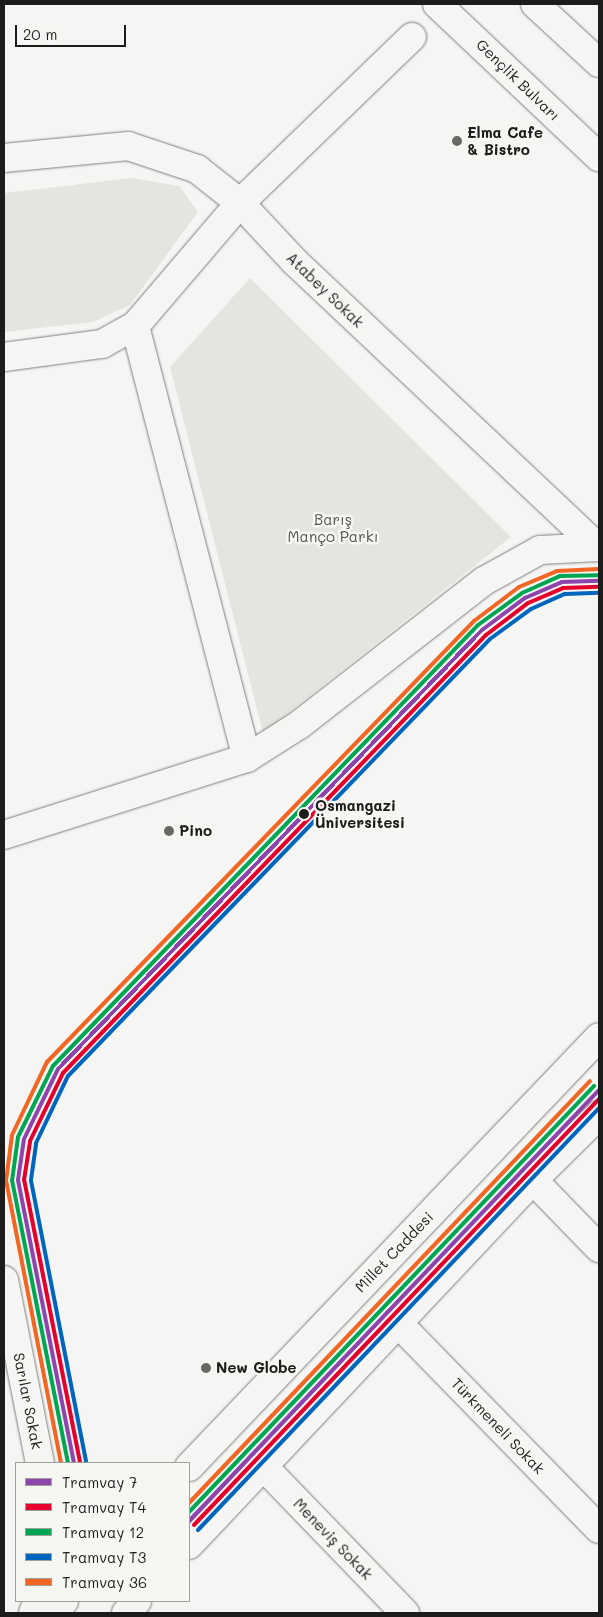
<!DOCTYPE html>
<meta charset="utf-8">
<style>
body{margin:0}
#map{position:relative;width:603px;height:1617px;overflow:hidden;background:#f5f5f3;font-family:Mali,sans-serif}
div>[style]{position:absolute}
.green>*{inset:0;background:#e4e4e1}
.roads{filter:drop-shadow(0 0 1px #7e7e7d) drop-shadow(0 0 1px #7e7e7d)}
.minor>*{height:28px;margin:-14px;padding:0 14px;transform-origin:14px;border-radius:14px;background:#f5f5f3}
.major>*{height:28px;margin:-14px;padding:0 14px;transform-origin:14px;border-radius:14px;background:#f5f5f3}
.highway>*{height:28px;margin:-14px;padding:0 14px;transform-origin:14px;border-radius:14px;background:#f5f5f3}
.tram-1>*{height:4px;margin:-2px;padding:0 2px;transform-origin:2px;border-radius:2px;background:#8e44ad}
.tram-2>*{height:4px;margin:-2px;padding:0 2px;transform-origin:2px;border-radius:2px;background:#e4002b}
.tram-3>*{height:4px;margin:-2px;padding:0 2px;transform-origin:2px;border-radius:2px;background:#00a651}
.tram-4>*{height:4px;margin:-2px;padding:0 2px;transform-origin:2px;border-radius:2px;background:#0065bd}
.tram-5>*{height:4px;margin:-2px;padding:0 2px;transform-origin:2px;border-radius:2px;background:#f26522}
.dots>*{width:14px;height:14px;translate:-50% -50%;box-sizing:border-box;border:2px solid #f6f6f2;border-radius:50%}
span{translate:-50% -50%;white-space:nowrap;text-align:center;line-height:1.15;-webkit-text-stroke:5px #f6f6f2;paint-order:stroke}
.street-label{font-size:15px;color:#1c1c1c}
.poi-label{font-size:15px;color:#1c1c1c;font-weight:700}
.left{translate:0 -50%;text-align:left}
.park-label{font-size:15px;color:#545453}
.stop-label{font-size:15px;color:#1c1c1c;font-weight:700}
.frame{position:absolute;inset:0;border:5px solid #1c1c1c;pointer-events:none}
.legend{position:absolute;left:15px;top:1462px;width:175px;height:140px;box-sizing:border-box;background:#f6f6f2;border:1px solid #9f9f9c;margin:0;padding:6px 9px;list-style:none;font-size:15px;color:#1c1c1c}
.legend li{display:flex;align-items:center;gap:10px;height:25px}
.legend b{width:25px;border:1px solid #9f9f9c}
.scale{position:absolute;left:15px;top:25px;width:111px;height:22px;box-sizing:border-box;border:2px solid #1c1c1c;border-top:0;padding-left:6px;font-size:15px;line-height:18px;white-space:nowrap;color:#1c1c1c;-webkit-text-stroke:4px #f6f6f2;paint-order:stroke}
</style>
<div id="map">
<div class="green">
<i style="clip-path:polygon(132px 178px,179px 186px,198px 212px,130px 305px,93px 322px,4px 332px,4px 193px)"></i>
<i style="clip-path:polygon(250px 278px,511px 537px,263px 733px,170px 367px)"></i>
</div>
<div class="roads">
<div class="minor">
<i style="left:4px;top:158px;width:125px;rotate:-5.5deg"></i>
<i style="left:128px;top:146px;width:73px;rotate:18.4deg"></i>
<i style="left:197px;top:169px;width:55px;rotate:38.3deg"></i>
<i style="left:240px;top:203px;width:79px;rotate:47deg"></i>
<i style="left:294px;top:261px;width:417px;rotate:43.3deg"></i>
<i style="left:135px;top:326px;width:446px;rotate:75.5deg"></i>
<i style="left:247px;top:758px;width:62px;rotate:-32.4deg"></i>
<i style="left:299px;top:725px;width:234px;rotate:-37.9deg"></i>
<i style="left:484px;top:581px;width:64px;rotate:-29deg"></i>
<i style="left:540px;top:550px;width:59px;rotate:-2.9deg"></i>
<i style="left:4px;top:357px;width:99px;rotate:-7.6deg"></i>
<i style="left:102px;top:344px;width:38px;rotate:-29deg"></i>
<i style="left:135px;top:326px;width:162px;rotate:-49.5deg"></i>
<i style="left:240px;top:203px;width:239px;rotate:-44deg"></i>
<i style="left:4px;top:835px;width:255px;rotate:-17.6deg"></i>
<i style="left:533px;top:1180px;width:95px;rotate:45.9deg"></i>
<i style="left:4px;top:1280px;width:187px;rotate:78.9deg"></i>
<i style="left:397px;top:1322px;width:289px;rotate:45.7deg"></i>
<i style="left:262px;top:1465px;width:206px;rotate:46deg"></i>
<i style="left:33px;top:1613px;width:13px;rotate:-67deg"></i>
</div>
<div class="major">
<i style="left:189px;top:1467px;width:594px;rotate:-46.36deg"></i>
<i style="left:189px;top:1545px;width:502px;rotate:-46.7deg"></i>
<i style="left:533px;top:1180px;width:93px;rotate:-44.6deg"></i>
<i style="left:52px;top:1613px;width:17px;rotate:-45deg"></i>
<i style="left:126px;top:1613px;width:16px;rotate:-47deg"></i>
</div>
<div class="highway">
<i style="left:437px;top:4px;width:223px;rotate:43.4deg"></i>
<i style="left:535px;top:4px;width:87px;rotate:42.7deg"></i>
</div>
</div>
<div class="tram-1">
<i style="left:74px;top:1463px;width:288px;rotate:-101.2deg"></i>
<i style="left:18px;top:1180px;width:41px;rotate:-81.7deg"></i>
<i style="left:24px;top:1139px;width:78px;rotate:-64.1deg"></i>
<i style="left:58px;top:1069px;width:610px;rotate:-46deg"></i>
<i style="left:482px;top:630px;width:54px;rotate:-36.7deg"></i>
<i style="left:525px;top:598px;width:40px;rotate:-23.4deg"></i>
<i style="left:562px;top:582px;width:37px;rotate:-2deg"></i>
<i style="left:189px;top:1521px;width:595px;rotate:-46.43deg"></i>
</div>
<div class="tram-2">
<i style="left:80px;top:1462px;width:288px;rotate:-101.2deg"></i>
<i style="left:24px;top:1180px;width:39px;rotate:-81deg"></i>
<i style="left:30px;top:1141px;width:76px;rotate:-64.1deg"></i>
<i style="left:63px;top:1073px;width:609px;rotate:-46deg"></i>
<i style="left:486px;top:635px;width:53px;rotate:-37.3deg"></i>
<i style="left:528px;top:603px;width:38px;rotate:-23deg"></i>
<i style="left:563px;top:588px;width:36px;rotate:-2deg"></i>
<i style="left:194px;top:1525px;width:588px;rotate:-46.45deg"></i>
</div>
<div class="tram-3">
<i style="left:68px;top:1463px;width:288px;rotate:-101.2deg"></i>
<i style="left:12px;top:1181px;width:44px;rotate:-82.2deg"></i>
<i style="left:18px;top:1137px;width:79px;rotate:-63.8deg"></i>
<i style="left:53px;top:1066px;width:612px;rotate:-46.06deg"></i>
<i style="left:478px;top:625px;width:54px;rotate:-36deg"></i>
<i style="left:522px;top:593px;width:42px;rotate:-24.1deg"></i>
<i style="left:560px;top:576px;width:39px;rotate:-1deg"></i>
<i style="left:189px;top:1512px;width:588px;rotate:-46.45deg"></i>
</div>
<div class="tram-4">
<i style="left:86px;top:1461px;width:286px;rotate:-101.1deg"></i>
<i style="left:31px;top:1180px;width:37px;rotate:-82deg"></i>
<i style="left:36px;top:1143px;width:74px;rotate:-64.5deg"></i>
<i style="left:68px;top:1076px;width:607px;rotate:-46deg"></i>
<i style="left:490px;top:639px;width:51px;rotate:-36.2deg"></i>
<i style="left:531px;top:609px;width:37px;rotate:-24deg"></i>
<i style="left:565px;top:594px;width:34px;rotate:-2deg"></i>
<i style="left:198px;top:1530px;width:582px;rotate:-46.46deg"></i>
</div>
<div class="tram-5">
<i style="left:61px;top:1463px;width:287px;rotate:-101deg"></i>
<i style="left:6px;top:1181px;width:46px;rotate:-82.6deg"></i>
<i style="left:12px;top:1135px;width:81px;rotate:-64.4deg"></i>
<i style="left:47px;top:1062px;width:614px;rotate:-45.92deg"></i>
<i style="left:474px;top:621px;width:56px;rotate:-37.1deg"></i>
<i style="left:519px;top:587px;width:41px;rotate:-22.8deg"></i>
<i style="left:557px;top:571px;width:42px;rotate:-2.7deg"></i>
<i style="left:189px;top:1503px;width:582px;rotate:-46.46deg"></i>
</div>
<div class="dots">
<i style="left:457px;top:141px;background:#686867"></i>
<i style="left:304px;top:814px;background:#1c1c1c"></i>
<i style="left:169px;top:831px;background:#686867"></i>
<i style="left:206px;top:1368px;background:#686867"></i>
</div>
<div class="street-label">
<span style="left:518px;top:80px;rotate:44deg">Gençlik Bulvarı</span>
<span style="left:325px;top:290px;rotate:44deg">Atabey Sokak</span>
<span style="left:394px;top:1252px;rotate:-46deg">Millet Caddesi</span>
<span style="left:28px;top:1401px;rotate:79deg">Sarılar Sokak</span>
<span style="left:498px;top:1426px;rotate:46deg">Türkmeneli Sokak</span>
<span style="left:333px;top:1539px;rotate:46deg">Meneviş Sokak</span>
</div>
<div class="poi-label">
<span class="left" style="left:467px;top:141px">Elma Cafe<br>&amp; Bistro</span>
<span class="left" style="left:179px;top:831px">Pino</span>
<span class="left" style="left:216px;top:1368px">New Globe</span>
</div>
<div class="park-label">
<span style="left:333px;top:528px">Barış<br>Manço Parkı</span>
</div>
<div class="stop-label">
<span class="left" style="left:315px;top:814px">Osmangazi<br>Üniversitesi</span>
</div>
<div class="frame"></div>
<ul class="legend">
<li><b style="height:6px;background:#8e44ad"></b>Tramvay 7</li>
<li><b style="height:6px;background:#e4002b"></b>Tramvay T4</li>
<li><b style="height:6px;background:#00a651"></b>Tramvay 12</li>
<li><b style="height:6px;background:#0065bd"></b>Tramvay T3</li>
<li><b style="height:6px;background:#f26522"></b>Tramvay 36</li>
</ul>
<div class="scale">20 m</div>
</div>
